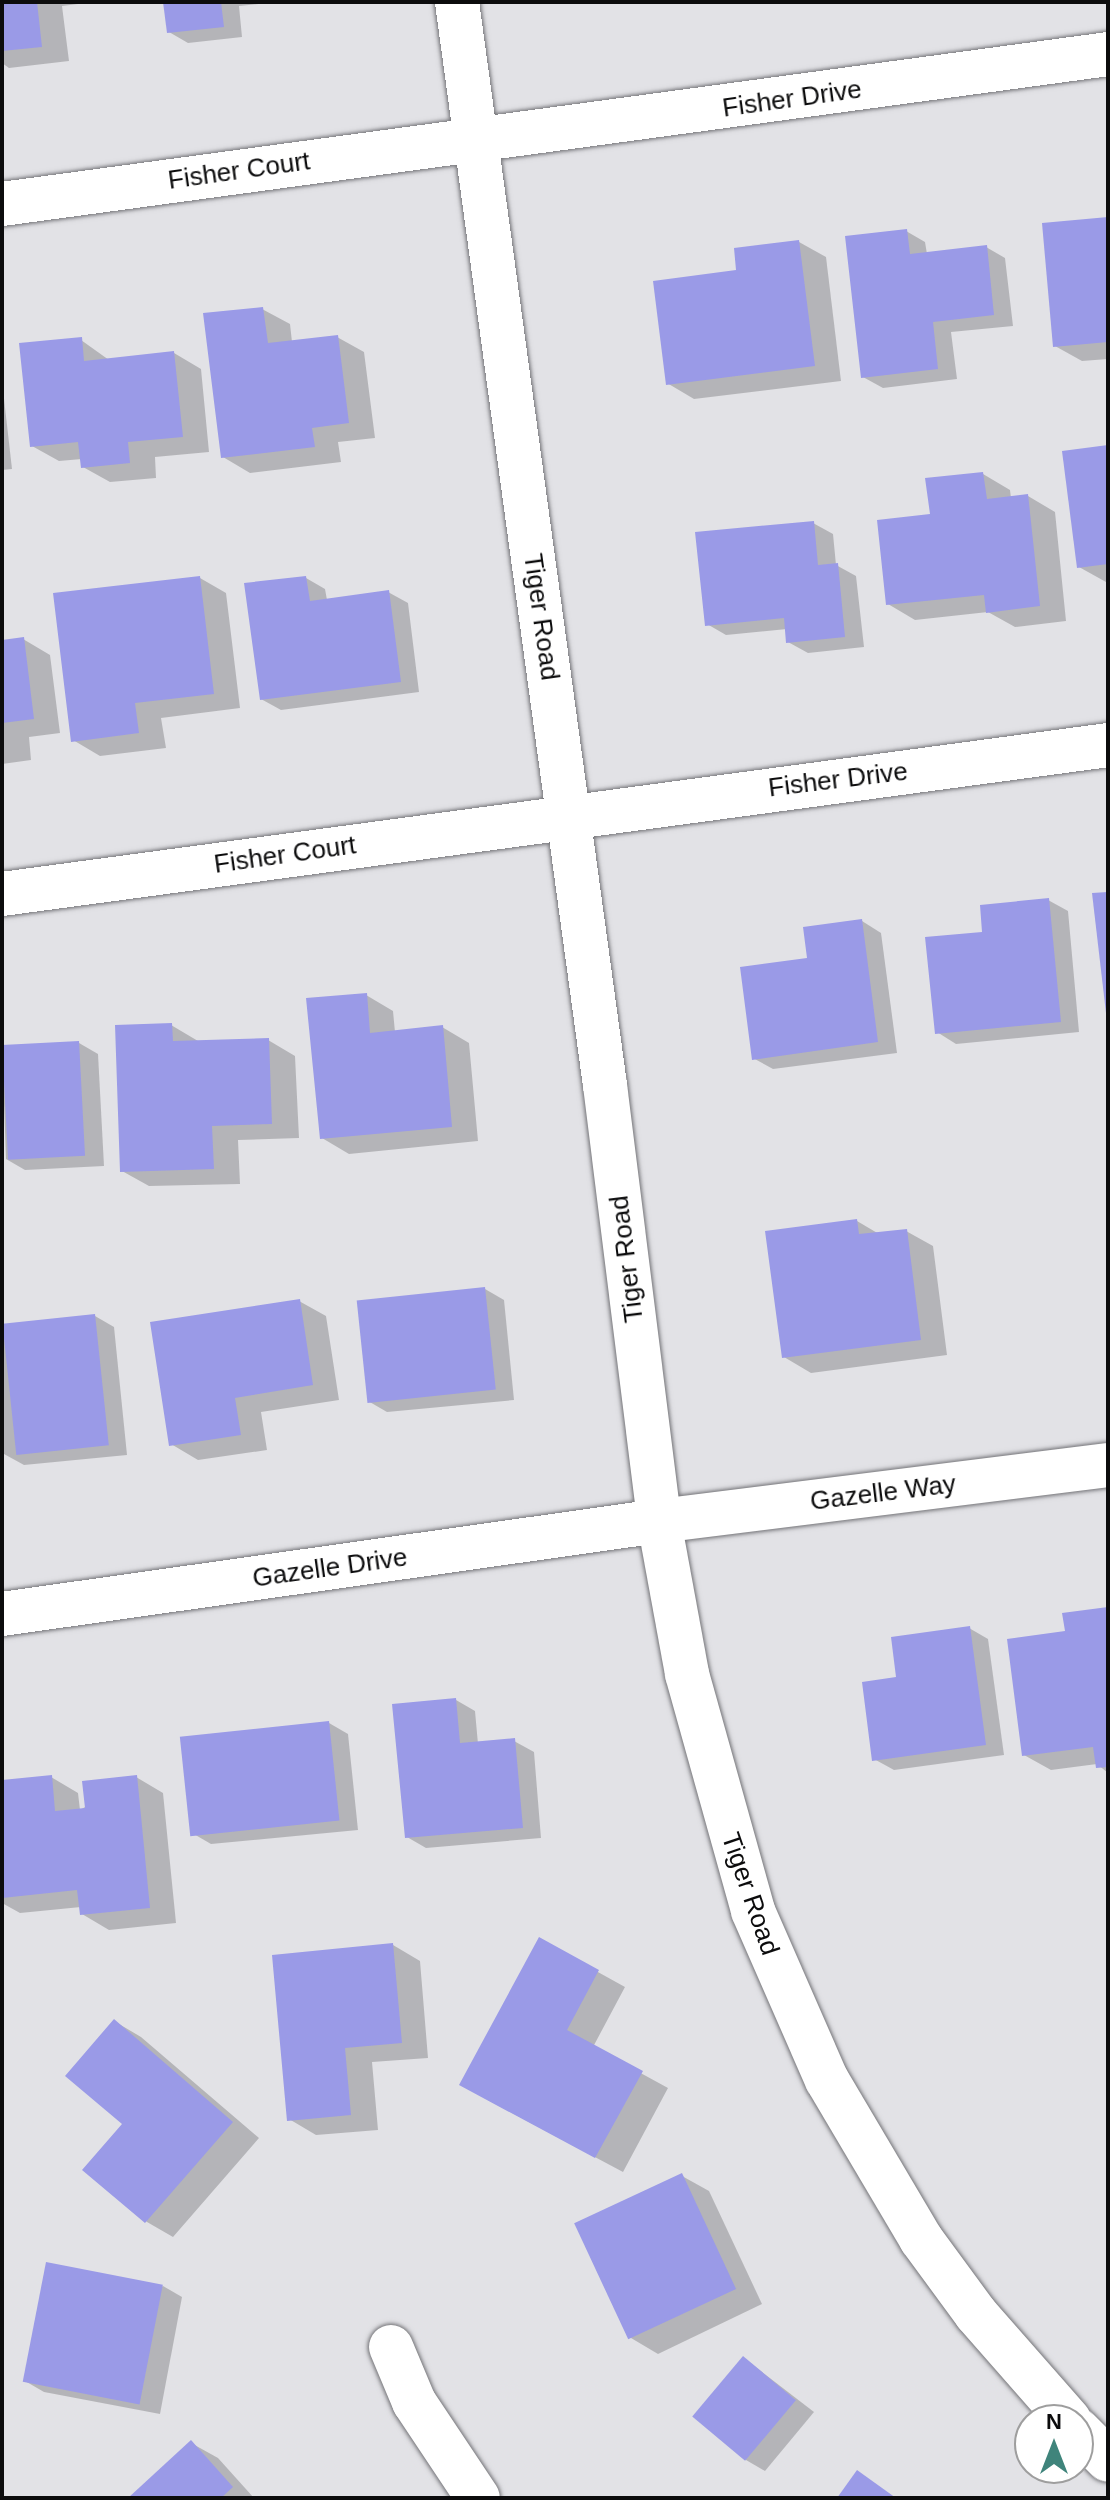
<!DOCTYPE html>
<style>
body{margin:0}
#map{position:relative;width:1110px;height:2500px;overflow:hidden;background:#e2e2e6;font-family:Helvetica,sans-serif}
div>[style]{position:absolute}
.shadow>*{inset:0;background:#0003}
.building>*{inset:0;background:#9a9ae7;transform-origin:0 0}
.roads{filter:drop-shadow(0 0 2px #747478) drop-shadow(0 0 2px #747478)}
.street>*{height:44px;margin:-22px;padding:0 22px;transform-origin:22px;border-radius:22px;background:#fff}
.secondary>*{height:44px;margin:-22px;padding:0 22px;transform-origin:22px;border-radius:22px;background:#fff}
span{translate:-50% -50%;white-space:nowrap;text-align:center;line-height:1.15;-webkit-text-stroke:6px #fff;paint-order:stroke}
.street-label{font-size:26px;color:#0c0c0d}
.frame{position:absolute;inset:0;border:4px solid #0c0c0d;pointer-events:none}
.north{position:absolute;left:1014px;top:2404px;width:80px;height:80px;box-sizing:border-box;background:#fff;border:2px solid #9e9e9e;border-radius:50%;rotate:0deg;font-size:22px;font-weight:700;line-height:32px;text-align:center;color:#0c0c0d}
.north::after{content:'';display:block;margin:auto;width:28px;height:36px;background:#3f847b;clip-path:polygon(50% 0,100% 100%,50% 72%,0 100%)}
</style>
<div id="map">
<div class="shadow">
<i style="clip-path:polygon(2px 2px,94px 2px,62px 6px,69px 61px,9px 68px,2px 63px)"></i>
<i style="clip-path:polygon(165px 2px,276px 2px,239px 6px,242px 37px,188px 43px,169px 32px)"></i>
<i style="clip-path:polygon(1108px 219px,1108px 359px,1082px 361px,1055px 346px)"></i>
<i style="clip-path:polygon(906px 231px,925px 242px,927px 254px,986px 247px,1005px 258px,1013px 326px,951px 332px,957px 379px,883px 388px,863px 377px)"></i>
<i style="clip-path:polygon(799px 242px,826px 257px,841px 381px,694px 399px,667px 383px)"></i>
<i style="clip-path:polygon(262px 309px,290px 324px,292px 342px,337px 337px,364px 352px,375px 438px,338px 442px,341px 462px,250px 473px,223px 457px)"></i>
<i style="clip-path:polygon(81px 340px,109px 360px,174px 353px,201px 369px,209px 452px,155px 457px,156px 478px,110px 482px,83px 467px,82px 459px,59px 461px,32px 446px)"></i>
<i style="clip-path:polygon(2px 381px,12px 469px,2px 470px)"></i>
<i style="clip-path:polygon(1108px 447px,1108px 582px,1106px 582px,1079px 567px)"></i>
<i style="clip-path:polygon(983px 474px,1010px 490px,1011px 498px,1028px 496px,1055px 512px,1066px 621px,1015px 627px,988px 612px,915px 620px,888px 604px,932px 516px)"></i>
<i style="clip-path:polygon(813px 523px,833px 534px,836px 565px,856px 576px,864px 647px,808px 653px,788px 642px,787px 629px,726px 635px,707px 624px)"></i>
<i style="clip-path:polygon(200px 578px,226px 593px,240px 708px,161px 718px,166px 748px,100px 756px,73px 740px)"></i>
<i style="clip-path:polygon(306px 578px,325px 589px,327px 600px,388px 592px,408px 603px,419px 692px,281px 710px,261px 699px)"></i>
<i style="clip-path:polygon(23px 639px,50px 655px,60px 733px,29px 737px,31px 760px,2px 764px,2px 642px)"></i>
<i style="clip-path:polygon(1048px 900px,1068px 911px,1079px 1032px,956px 1044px,937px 1032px,984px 934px)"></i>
<i style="clip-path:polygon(862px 921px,881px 933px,897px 1053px,773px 1069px,753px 1058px,809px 960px)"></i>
<i style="clip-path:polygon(366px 995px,393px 1011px,395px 1032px,442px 1027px,469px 1043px,478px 1141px,349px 1154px,322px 1138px)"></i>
<i style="clip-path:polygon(171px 1025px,198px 1041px,268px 1040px,295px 1056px,299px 1138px,238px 1140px,240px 1184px,149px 1186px,122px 1171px)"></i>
<i style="clip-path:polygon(79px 1043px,98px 1054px,104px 1166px,25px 1170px,6px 1159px,2px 1048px)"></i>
<i style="clip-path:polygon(857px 1221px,879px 1234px,906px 1231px,933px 1246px,947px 1355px,811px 1373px,784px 1357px)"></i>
<i style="clip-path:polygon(485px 1289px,504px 1300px,514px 1400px,387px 1412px,368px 1401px)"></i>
<i style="clip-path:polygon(299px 1301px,326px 1316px,339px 1400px,261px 1412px,267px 1450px,198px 1460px,171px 1444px)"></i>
<i style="clip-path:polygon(95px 1316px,114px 1327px,127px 1455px,24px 1465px,4px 1454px,2px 1325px)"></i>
<i style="clip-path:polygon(1108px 1609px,1108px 1773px,1097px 1764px,1051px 1770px,1024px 1755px,1067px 1633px)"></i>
<i style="clip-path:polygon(969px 1628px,988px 1639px,1004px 1755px,894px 1770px,874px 1759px,899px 1679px)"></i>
<i style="clip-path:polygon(456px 1700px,475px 1711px,478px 1744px,514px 1741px,534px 1752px,541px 1838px,426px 1848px,407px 1837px)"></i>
<i style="clip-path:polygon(329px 1723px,348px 1734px,358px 1830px,211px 1844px,192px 1833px)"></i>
<i style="clip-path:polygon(51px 1777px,78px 1793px,80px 1810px,136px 1777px,163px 1793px,176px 1923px,109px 1930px,82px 1914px,81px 1907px,20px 1913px,2px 1903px,2px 1782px)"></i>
<i style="clip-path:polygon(540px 1940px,625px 1987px,593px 2047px,668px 2088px,623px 2172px,488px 2100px)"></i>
<i style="clip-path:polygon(393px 1945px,420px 1961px,428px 2058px,372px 2062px,378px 2130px,316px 2135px,289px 2119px)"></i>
<i style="clip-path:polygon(114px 2021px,141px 2037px,259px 2138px,173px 2237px,147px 2222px,85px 2169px,124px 2123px)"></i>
<i style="clip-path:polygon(682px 2176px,709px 2191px,762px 2304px,658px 2354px,631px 2338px)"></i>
<i style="clip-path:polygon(163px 2286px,182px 2297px,160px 2414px,44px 2392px,25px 2381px)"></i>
<i style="clip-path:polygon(744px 2358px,814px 2412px,765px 2471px,746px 2460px)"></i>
<i style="clip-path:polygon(191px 2443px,218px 2458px,254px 2498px,131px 2498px)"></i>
</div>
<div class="building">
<i style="clip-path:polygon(2px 2px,37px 2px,42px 47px,2px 51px)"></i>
<i style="clip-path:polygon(163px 2px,221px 2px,224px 27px,167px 33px)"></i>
<i style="clip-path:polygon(1108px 217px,1108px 342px,1053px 347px,1042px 223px)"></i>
<i style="clip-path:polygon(907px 229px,910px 254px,987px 245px,994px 315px,933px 322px,938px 369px,861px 378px,845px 236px)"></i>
<i style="clip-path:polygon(799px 240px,815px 366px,666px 385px,653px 281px,736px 270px,734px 248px)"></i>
<i style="clip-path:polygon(263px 307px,268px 343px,338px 335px,349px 423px,312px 428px,315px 447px,221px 458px,203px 313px)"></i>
<i style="clip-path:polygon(82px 337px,84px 361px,174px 351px,183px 437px,128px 442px,130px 463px,81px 468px,78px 442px,30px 447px,19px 343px)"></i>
<i style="clip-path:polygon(1108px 445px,1108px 564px,1077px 568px,1062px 451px)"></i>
<i style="clip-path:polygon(983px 472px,987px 499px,1028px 494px,1040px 606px,986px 613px,984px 595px,886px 605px,877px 520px,930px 514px,925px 478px)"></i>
<i style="clip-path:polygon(814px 521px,818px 565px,838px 563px,845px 637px,786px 643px,784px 618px,705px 626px,695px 532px)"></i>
<i style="clip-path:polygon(200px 576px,214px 694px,135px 703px,139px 733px,71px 742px,53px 593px)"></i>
<i style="clip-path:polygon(306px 576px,310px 601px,389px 590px,401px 682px,260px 700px,244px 583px)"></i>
<i style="clip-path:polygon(24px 637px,34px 719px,2px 723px,2px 640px)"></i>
<i style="clip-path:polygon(1108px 892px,1108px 1013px,1106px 1013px,1092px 893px)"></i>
<i style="clip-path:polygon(1049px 898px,1061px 1022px,935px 1034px,925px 937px,982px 932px,980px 905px)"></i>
<i style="clip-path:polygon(862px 919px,878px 1042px,752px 1060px,740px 967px,807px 958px,803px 927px)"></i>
<i style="clip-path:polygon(367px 993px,370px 1033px,443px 1025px,452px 1127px,320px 1139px,306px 998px)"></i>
<i style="clip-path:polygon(172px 1023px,173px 1041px,269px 1038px,272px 1124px,212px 1126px,214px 1169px,120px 1172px,115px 1025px)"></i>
<i style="left:79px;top:1041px;width:115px;height:77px;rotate:87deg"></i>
<i style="clip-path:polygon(857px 1219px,859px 1234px,907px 1229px,921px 1340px,782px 1358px,765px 1231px)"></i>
<i style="left:485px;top:1287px;width:103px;height:129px;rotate:84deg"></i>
<i style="clip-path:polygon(300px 1299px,313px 1385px,235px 1398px,241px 1435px,169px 1446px,150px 1322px)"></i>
<i style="left:95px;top:1314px;width:132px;height:93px;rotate:84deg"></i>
<i style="clip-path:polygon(1108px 1607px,1108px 1767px,1096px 1768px,1093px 1747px,1022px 1756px,1007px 1639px,1065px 1631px,1062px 1613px)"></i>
<i style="clip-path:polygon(970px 1626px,986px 1745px,872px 1761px,862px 1682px,896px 1677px,891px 1637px)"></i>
<i style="clip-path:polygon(456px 1698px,460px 1743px,515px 1738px,523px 1828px,405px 1838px,392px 1704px)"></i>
<i style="left:329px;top:1721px;width:100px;height:150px;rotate:84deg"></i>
<i style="clip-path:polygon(52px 1775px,55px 1811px,85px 1808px,82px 1781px,137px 1775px,150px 1908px,80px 1915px,77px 1890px,2px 1898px,2px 1780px)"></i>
<i style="clip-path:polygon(539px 1937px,599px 1970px,567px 2030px,643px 2071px,595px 2158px,459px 2085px)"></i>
<i style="clip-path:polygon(393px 1943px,402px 2043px,345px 2048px,351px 2115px,287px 2121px,272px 1955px)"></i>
<i style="clip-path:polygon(114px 2019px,233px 2122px,145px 2223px,82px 2170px,122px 2124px,65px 2076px)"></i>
<i style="left:682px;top:2173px;width:128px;height:119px;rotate:65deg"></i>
<i style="left:46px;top:2262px;width:119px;height:122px;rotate:11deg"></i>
<i style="left:743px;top:2356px;width:69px;height:79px;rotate:40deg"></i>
<i style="clip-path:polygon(191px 2440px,233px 2487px,221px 2498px,128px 2498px)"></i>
<i style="clip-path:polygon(857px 2470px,896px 2498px,837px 2498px)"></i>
</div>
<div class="roads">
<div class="street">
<i style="left:2px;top:204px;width:1116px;rotate:-7.72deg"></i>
<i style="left:2px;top:894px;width:1116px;rotate:-7.67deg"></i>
<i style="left:659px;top:1521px;width:452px;rotate:-7.1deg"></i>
<i style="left:391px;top:2347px;width:60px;rotate:67.3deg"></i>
<i style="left:414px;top:2402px;width:115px;rotate:56.3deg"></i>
</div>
<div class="secondary">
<i style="left:457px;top:2px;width:1093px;rotate:82.22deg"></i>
<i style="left:605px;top:1085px;width:439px;rotate:82.9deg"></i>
<i style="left:659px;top:1521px;width:156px;rotate:79.6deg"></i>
<i style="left:687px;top:1674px;width:246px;rotate:74.4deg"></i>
<i style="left:753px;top:1911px;width:184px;rotate:66.4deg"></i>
<i style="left:827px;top:2080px;width:185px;rotate:59.4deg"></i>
<i style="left:921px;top:2239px;width:93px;rotate:53.7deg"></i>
<i style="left:976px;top:2314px;width:141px;rotate:48.7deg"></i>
<i style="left:2px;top:1614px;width:664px;rotate:-8.06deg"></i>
<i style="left:1078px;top:2430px;width:42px;rotate:45deg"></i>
</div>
</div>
<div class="street-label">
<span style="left:792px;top:99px;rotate:-8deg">Fisher Drive</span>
<span style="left:239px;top:171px;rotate:-8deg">Fisher Court</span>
<span style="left:541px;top:617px;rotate:82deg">Tiger Road</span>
<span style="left:838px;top:780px;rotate:-7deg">Fisher Drive</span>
<span style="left:285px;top:855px;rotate:-8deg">Fisher Court</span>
<span style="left:627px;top:1259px;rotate:-97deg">Tiger Road</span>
<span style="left:883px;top:1493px;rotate:-7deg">Gazelle Way</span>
<span style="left:330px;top:1568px;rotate:-8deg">Gazelle Drive</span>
<span style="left:750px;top:1894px;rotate:71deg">Tiger Road</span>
</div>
<div class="frame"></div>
<div class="north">N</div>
</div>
